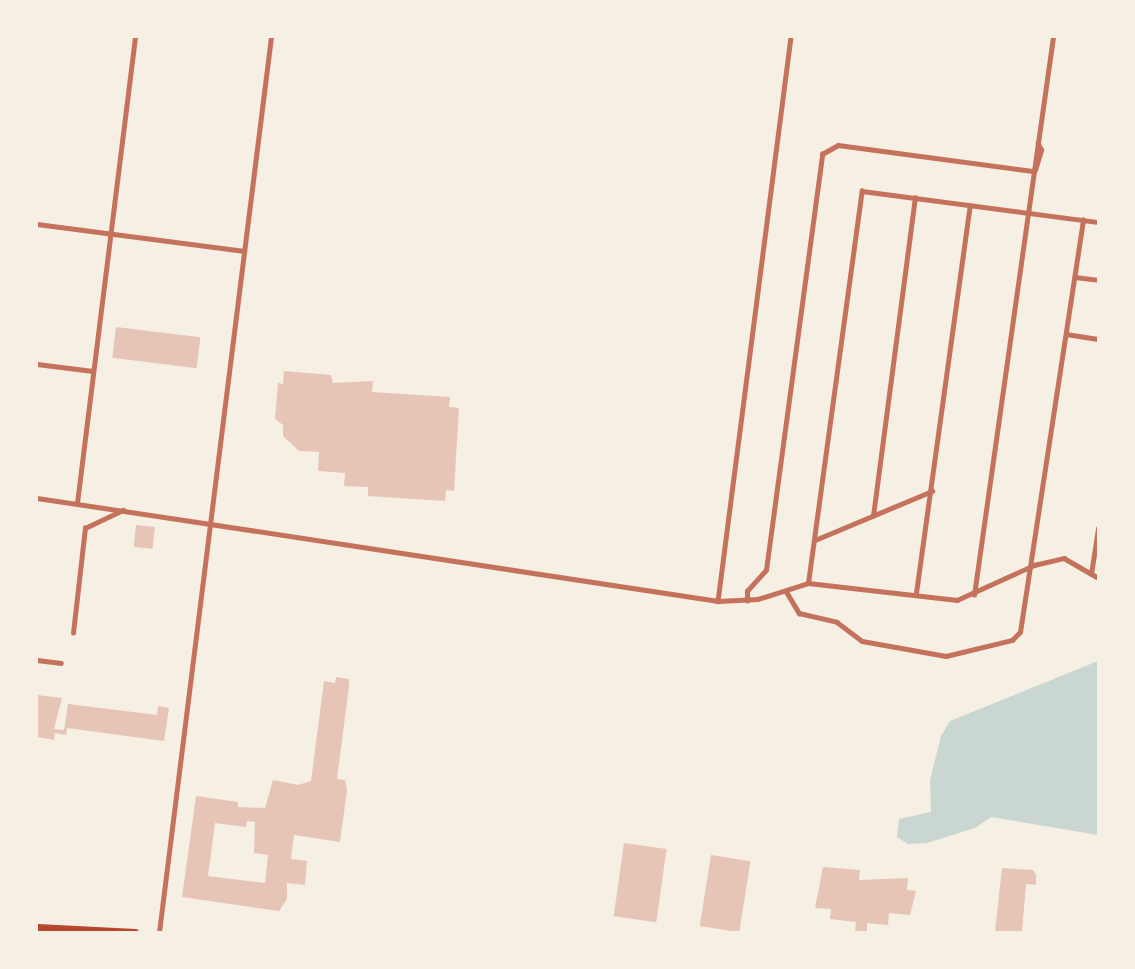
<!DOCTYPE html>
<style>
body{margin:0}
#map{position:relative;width:1135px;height:969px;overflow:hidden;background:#f6efe4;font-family:Manrope,sans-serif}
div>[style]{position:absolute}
.water>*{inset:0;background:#c9d6d2}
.building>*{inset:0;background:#e6c5b7;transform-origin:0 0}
.minor>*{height:4.5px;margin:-2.25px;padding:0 2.25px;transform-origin:2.25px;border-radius:2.25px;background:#c5725c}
.tertiary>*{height:5px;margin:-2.5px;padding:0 2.5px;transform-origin:2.5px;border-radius:2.5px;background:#c5725c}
.primary>*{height:7px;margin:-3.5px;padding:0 3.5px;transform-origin:3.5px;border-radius:3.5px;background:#b5482f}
span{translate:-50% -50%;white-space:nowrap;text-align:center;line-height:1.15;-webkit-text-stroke:5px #f6efe4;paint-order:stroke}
.frame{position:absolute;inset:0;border:38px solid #f6efe4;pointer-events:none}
</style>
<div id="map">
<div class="water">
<i style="clip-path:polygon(1098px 661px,1098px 835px,991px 817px,975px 828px,927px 843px,908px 844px,897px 837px,899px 819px,931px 812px,930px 780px,941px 736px,950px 721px)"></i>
</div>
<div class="building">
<i style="left:116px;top:327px;width:85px;height:31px;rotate:7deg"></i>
<i style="clip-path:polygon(284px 371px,331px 375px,333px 383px,373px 381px,372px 392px,450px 397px,449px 407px,459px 408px,454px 491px,446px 490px,445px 501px,368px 496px,368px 487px,344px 486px,345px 473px,318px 471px,319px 452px,299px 451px,283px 436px,283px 425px,275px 419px,278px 383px,283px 384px)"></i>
<i style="left:136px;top:525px;width:19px;height:22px;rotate:6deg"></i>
<i style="clip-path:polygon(evenodd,336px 677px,349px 679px,349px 686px,337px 779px,345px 780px,347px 790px,340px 842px,294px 835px,291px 859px,307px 861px,305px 885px,287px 883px,287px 899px,279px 911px,182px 897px,196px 796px,238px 802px,238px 807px,265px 808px,273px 780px,298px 785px,311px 781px,324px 681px,335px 683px,336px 677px,247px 821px,255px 822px,254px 853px,268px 855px,265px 883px,208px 876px,215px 823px,246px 827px,247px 821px)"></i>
<i style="clip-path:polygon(37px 695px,62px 698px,54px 729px,64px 730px,68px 704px,157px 715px,158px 706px,169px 708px,164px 741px,67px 728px,66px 735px,55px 733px,54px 740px,37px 737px)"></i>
<i style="left:624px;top:843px;width:43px;height:74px;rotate:8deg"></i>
<i style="left:711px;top:855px;width:40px;height:72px;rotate:9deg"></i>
<i style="clip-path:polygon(823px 867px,860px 870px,859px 880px,908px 878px,907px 890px,916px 891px,910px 915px,889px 913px,888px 925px,867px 923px,867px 932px,855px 932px,856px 922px,830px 919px,831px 909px,815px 908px)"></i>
<i style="clip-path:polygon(1002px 868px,1033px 870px,1036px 875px,1036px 885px,1026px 884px,1022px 932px,995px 932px)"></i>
</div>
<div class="minor">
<i style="left:791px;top:37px;width:569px;rotate:97.37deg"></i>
<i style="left:718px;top:601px;width:40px;rotate:-2.9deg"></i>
<i style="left:758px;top:599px;width:52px;rotate:-17.7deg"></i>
<i style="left:808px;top:583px;width:150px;rotate:6.5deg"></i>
<i style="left:957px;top:600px;width:85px;rotate:-24.4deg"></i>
<i style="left:1034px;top:565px;width:31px;rotate:-13deg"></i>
<i style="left:1064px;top:558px;width:39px;rotate:30deg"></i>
<i style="left:1035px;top:170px;width:21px;rotate:-73deg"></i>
<i style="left:1041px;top:150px;width:7px;rotate:-117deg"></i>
<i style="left:37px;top:224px;width:209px;rotate:7.4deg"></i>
<i style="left:1075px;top:277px;width:23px;rotate:7deg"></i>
<i style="left:1066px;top:334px;width:32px;rotate:9deg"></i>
<i style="left:37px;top:364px;width:56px;rotate:7.1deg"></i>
<i style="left:37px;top:498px;width:175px;rotate:8.5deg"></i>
<i style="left:77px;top:503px;width:470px;rotate:-82.9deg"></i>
<i style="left:873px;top:516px;width:321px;rotate:-82.5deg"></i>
<i style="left:815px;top:540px;width:127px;rotate:-22.7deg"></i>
<i style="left:1091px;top:574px;width:46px;rotate:-81.2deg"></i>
<i style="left:808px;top:583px;width:396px;rotate:-82.2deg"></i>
<i style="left:862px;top:191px;width:238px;rotate:7.5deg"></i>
<i style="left:786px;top:591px;width:26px;rotate:59deg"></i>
<i style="left:799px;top:613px;width:39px;rotate:13deg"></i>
<i style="left:837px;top:622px;width:31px;rotate:37deg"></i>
<i style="left:862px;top:641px;width:85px;rotate:10.1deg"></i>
<i style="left:946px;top:656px;width:68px;rotate:-13.6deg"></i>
<i style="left:1012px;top:640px;width:11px;rotate:-45deg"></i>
<i style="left:1020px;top:632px;width:417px;rotate:-81.3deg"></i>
<i style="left:916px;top:593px;width:391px;rotate:-82.1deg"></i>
<i style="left:974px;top:595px;width:564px;rotate:-81.94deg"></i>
<i style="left:747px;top:601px;width:10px;rotate:-90deg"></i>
<i style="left:747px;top:591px;width:28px;rotate:-48deg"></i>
<i style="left:766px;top:570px;width:420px;rotate:-82.3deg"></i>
<i style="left:822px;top:154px;width:18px;rotate:-29deg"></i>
<i style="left:838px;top:145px;width:198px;rotate:7.6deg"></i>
<i style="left:73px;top:633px;width:106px;rotate:-83.5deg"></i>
<i style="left:85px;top:528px;width:42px;rotate:-25.3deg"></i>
<i style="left:37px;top:660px;width:24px;rotate:7deg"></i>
</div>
<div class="tertiary">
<i style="left:210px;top:524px;width:514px;rotate:8.62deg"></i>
<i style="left:159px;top:932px;width:902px;rotate:-82.87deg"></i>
</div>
<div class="primary">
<i style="left:37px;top:927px;width:98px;rotate:2.9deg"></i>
</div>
<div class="frame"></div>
</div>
